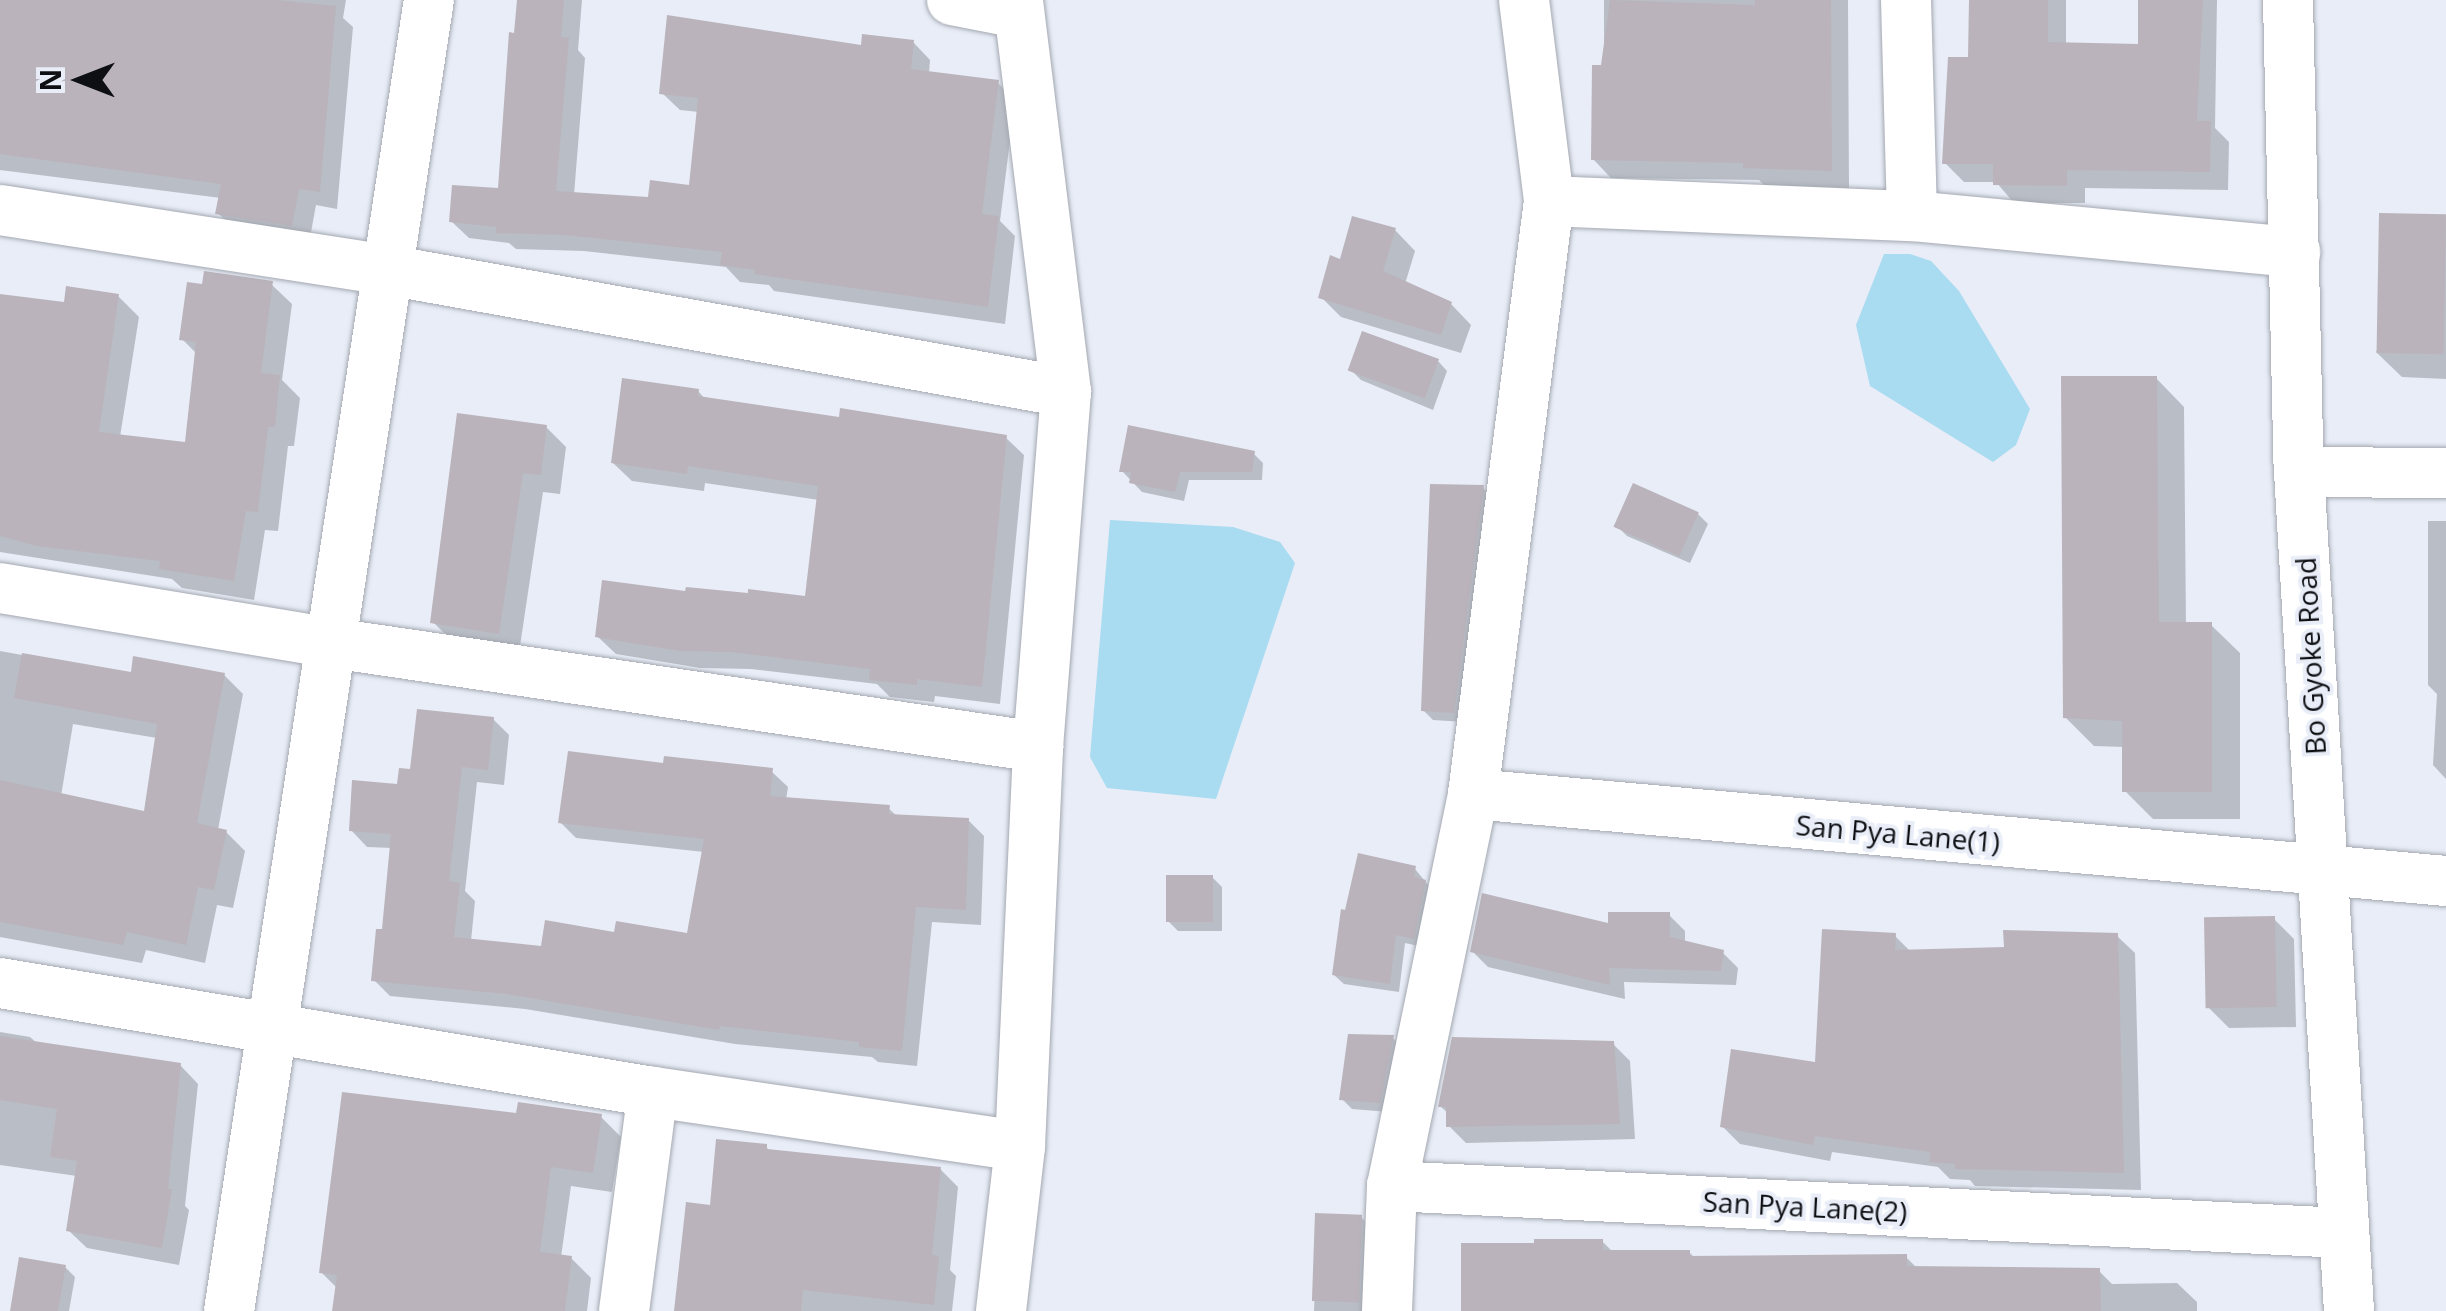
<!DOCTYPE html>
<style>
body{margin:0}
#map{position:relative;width:2446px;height:1311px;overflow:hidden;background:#e8edf7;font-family:"Open Sans",sans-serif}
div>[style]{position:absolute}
.water>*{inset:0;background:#a9dbf1}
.shadow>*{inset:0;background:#0003}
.building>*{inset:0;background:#bab3bb;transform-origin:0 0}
.roads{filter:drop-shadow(0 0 2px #a4a8b1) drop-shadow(0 0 2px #a4a8b1)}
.minor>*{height:50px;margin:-25px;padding:0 25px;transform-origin:25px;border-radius:25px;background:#fff}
span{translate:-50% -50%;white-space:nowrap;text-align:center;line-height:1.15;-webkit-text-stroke:8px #e8edf7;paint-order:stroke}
.street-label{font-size:28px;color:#0e0f13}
.north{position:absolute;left:30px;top:30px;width:100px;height:100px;-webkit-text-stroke:8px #e8edf7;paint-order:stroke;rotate:270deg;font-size:28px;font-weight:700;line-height:40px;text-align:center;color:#0e0f13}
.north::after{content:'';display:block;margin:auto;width:35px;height:45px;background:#0e0f13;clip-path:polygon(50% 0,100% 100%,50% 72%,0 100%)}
</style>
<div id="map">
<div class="water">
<i style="clip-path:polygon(1884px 254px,1910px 254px,1931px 261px,1959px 291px,2030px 409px,2016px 445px,1993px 462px,1870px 386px,1856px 325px)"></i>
<i style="clip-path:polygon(1110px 520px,1233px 527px,1280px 542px,1295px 563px,1216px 799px,1107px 788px,1090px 757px)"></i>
</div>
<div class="shadow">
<i style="clip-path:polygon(0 0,346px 0,343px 18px,353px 27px,337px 209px,316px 205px,309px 243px,236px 231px,218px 213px,221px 198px,0 170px)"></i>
<i style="clip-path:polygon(519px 0,582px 0,578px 50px,585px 58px,574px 195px,651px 200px,692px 187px,699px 112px,680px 110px,662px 93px,864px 47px,913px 42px,930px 60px,929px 74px,998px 83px,1015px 100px,1000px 221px,1015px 236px,1005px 324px,774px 291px,769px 285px,740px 282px,726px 267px,584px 251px,516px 249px,509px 243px,469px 238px,451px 221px,501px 190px)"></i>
<i style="clip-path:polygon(1604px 0,1848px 0,1849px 188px,1764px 185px,1759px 180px,1611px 178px,1593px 159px,1604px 68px)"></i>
<i style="clip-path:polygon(1971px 0,2066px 0,2066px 45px,2141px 47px,2140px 0,2217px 0,2215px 128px,2229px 142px,2228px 190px,2085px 188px,2085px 203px,2014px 203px,1996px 182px,1964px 182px,1945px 163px,1970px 59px)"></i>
<i style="clip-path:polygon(2446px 216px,2446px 379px,2402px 377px,2376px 352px)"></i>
<i style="clip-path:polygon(1395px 230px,1415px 251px,1405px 284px,1451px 304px,1471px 325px,1461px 353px,1341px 317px,1321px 297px)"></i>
<i style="clip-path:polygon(271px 284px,292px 304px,282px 380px,300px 398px,294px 446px,288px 446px,278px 531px,265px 530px,254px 600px,182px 588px,172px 579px,0 552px,0 322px,118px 296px,139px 317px,120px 437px,187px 444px,197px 354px,182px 339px)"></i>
<i style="clip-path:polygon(1438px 361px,1447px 371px,1433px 410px,1361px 380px,1351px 370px)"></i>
<i style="clip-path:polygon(2156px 378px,2184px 407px,2186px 625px,2211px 625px,2240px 653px,2240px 819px,2153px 819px,2125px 791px,2125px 747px,2094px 746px,2065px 717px)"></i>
<i style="clip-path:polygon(698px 391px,706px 400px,841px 420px,1005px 437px,1024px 455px,1000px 704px,935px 696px,934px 702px,890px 697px,877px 684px,751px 669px,700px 668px,616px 654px,597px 636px,688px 594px,808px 599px,819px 500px,705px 483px,704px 491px,632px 481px,613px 463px)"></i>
<i style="clip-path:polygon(546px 427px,566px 447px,560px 494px,543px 492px,519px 653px,453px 642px,433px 622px)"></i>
<i style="clip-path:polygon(1253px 453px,1263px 463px,1262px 480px,1189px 480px,1184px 501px,1142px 492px,1122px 471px)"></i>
<i style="clip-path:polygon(1483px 488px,1492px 497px,1464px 722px,1433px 720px,1423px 710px)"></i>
<i style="clip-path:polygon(1698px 514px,1708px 524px,1690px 563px,1627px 536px,1617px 526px)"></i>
<i style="clip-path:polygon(2428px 521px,2446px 521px,2446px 779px,2433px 765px,2437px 694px,2428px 685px)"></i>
<i style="clip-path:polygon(evenodd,0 651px,133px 675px,224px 675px,243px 694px,218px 830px,226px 832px,245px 851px,233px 908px,217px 905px,205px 963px,146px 950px,142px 963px,0 937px,0 651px,73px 724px,157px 738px,146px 814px,61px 796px,73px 724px)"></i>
<i style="clip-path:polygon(493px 719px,509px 735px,504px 785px,477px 782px,465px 891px,475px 901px,471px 941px,543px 948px,616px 935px,689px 936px,704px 852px,576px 838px,560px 822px,665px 766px,771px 771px,788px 787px,786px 800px,888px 808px,898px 817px,968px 820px,984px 836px,981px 925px,932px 922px,917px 1066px,878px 1062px,872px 1057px,735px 1044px,525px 1009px,390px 996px,374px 980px,385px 932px,393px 848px,367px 847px,351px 830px,412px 772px)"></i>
<i style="clip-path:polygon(1415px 869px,1434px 892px,1423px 947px,1405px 943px,1399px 992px,1344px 984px,1334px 975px)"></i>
<i style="clip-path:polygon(1212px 877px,1222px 887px,1222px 931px,1178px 931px,1168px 921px)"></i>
<i style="clip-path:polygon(1669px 915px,1685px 931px,1685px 943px,1722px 952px,1738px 968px,1736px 985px,1624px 982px,1625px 999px,1488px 967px,1472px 951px)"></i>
<i style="clip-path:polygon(2274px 919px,2294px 939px,2296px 1027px,2229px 1028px,2209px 1008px)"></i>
<i style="clip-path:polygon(1895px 936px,1911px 952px,2006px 950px,2117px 936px,2135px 953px,2141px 1190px,1975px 1186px,1970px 1180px,1950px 1179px,1938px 1167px,1832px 1152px,1830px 1161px,1740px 1144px,1722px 1126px,1817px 1065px)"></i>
<i style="clip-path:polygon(0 1032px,30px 1037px,38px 1044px,180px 1065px,198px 1084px,185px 1206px,189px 1210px,179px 1265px,87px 1248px,68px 1230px,77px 1176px,0 1165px)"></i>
<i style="clip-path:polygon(1393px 1038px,1402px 1048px,1389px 1112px,1352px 1109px,1342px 1099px)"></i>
<i style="clip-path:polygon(1613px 1044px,1630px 1061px,1635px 1139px,1466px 1143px,1449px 1126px,1449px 1114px,1440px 1106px)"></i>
<i style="clip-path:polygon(519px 1116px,601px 1117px,621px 1137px,612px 1192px,571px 1186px,561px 1257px,571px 1258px,591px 1278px,587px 1311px,335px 1311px,338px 1289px,321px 1272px)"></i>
<i style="clip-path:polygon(766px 1147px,771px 1152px,940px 1169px,958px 1187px,950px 1270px,956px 1276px,952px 1311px,696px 1311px,713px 1208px)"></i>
<i style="clip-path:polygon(1318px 1215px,1361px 1217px,1371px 1227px,1368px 1311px,1314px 1311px)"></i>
<i style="clip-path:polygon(1602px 1241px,1613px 1252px,1689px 1252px,1695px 1258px,1906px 1257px,1917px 1268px,2099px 1271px,2112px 1284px,2177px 1283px,2197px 1302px,2197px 1311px,1464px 1311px)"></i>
<i style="clip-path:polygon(65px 1267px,75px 1277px,69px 1311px,12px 1311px)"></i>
</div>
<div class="building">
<i style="clip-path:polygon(0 0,277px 0,336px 6px,320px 192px,299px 189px,292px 226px,215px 214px,221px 184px,0 154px)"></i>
<i style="clip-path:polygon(517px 0,564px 0,561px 37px,569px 38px,556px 191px,648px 197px,650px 180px,689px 185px,698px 98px,659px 94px,667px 15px,861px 45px,862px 34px,914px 40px,911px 69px,999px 80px,982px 214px,999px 216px,988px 307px,754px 274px,755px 270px,720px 265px,722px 252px,565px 235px,496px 233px,496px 227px,449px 222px,452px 185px,498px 188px,509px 32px,514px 33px)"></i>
<i style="clip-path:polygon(1610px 0,1755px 5px,1755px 0,1831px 0,1832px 171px,1743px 168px,1743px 163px,1591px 160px,1592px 65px,1601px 65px)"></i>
<i style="clip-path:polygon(1969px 0,2048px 0,2048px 42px,2138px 44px,2138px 0,2203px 0,2197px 121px,2211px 121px,2210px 172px,2067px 170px,2067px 186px,1993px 185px,1993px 164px,1942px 164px,1948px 57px,1968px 57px)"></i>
<i style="left:2379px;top:213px;width:67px;height:140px;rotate:1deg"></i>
<i style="clip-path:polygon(1352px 216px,1396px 228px,1383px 271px,1452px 302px,1441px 335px,1318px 298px,1330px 255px,1340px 259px)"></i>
<i style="clip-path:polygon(204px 271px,273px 281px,261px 373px,280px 375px,275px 427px,268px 427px,258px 512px,246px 511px,234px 581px,159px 569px,160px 561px,37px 546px,0 536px,0 294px,64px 302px,66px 286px,119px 294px,99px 432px,185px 442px,196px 342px,179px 340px,187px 282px,202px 284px)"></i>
<i style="left:1362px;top:331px;width:82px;height:42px;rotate:20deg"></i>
<i style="clip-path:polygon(2061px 376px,2157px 376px,2159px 622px,2212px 622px,2212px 792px,2122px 792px,2122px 721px,2063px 718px)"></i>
<i style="clip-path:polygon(622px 378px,699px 389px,698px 396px,839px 417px,840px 408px,1007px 435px,982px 687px,917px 679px,917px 685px,869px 680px,870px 669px,731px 652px,680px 651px,595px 637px,602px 580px,685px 591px,686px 587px,748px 593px,748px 589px,805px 596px,818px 486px,688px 466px,687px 474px,611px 463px)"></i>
<i style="clip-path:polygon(457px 413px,547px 425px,541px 475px,523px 473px,499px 634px,430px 623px)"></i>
<i style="clip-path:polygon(1128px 425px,1255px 451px,1252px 472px,1180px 472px,1175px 492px,1129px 483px,1131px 472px,1119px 472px)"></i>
<i style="left:1633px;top:483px;width:72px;height:48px;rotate:24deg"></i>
<i style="clip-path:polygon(1430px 484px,1484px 485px,1454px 713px,1421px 711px)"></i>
<i style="clip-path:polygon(22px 653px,131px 672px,133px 656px,225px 673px,197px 823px,227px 830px,214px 890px,198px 887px,186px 945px,127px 932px,123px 945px,0 922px,0 780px,144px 811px,157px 724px,14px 698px)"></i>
<i style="clip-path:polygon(417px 709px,494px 717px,488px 770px,462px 767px,449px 881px,460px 883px,454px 937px,541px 946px,545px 920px,614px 932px,616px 921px,687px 933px,704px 839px,558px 823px,568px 751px,663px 763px,664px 756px,773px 768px,770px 796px,890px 805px,889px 814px,969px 818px,966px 910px,916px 907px,902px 1051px,859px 1047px,859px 1042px,720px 1026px,719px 1030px,507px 994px,371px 981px,376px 929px,382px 929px,391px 834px,349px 831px,352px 780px,397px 784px,399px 768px,410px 769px)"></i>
<i style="clip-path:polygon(1358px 853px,1416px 866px,1414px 877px,1426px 880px,1414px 939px,1396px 935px,1390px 984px,1332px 975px,1341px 909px,1345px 910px)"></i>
<i style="left:1213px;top:875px;width:47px;height:47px;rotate:90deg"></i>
<i style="clip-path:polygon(1482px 893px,1608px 923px,1608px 912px,1670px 912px,1670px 937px,1724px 950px,1721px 971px,1609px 968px,1610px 985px,1470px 952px)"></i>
<i style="left:2275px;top:916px;width:91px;height:71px;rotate:89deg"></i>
<i style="clip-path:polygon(1822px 929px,1896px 933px,1895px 950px,2004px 947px,2003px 930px,2118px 933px,2124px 1173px,1955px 1169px,1955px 1164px,1929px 1162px,1930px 1152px,1815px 1136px,1813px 1145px,1720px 1127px,1731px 1049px,1815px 1062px)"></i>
<i style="clip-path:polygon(1348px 1034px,1394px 1035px,1380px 1103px,1339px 1100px)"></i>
<i style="clip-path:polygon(0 1036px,181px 1063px,168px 1189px,172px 1189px,162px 1248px,66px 1231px,77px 1161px,50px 1157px,57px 1109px,0 1100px)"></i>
<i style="clip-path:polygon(1452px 1037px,1614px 1041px,1620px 1124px,1446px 1127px,1446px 1107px,1438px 1107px)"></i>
<i style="clip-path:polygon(342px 1092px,516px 1113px,518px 1102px,602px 1114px,593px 1173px,551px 1167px,540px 1252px,572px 1256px,565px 1311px,332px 1311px,337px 1275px,319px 1273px)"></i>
<i style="clip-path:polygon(716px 1139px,767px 1144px,767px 1149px,941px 1167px,932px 1255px,939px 1256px,934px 1305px,803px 1290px,801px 1311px,674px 1311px,686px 1202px,710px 1205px)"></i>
<i style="left:1315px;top:1213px;width:47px;height:88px;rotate:2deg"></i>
<i style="clip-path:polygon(1534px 1239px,1603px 1239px,1603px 1250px,1690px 1250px,1690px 1256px,1907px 1254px,1907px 1266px,2100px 1268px,2101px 1311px,1461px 1311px,1461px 1243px,1534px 1243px)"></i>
<i style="clip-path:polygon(19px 1257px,66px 1265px,58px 1311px,10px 1311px)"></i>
</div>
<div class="roads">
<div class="minor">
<i style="left:952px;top:0;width:67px;rotate:11.1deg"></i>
<i style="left:1524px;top:0;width:203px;rotate:82.9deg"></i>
<i style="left:1906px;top:0;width:216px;rotate:88.4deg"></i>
<i style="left:2288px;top:0;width:472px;rotate:88.7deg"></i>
<i style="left:2299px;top:472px;width:840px;rotate:86.59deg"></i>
<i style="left:0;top:210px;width:393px;rotate:8.8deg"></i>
<i style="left:388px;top:270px;width:689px;rotate:10.2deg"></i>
<i style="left:2299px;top:472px;width:147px;rotate:0.4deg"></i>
<i style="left:0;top:588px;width:337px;rotate:9.4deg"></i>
<i style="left:332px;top:643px;width:714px;rotate:8.38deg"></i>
<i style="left:1473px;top:794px;width:977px;rotate:5.11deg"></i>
<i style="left:0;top:983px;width:662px;rotate:9.48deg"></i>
<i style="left:653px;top:1092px;width:371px;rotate:8.4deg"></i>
<i style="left:1392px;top:1186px;width:400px;rotate:-78.3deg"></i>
<i style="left:1473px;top:794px;width:598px;rotate:-82.7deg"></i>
<i style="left:1549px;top:201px;width:363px;rotate:2.4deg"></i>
<i style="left:1912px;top:216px;width:385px;rotate:5.4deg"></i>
<i style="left:229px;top:1311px;width:1326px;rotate:-81.33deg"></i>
<i style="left:624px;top:1311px;width:221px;rotate:-82.5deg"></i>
<i style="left:1001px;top:1311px;width:166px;rotate:-83.4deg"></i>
<i style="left:1020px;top:1146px;width:399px;rotate:-87.4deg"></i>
<i style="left:1038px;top:747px;width:356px;rotate:-85.5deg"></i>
<i style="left:1066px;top:392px;width:395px;rotate:-97deg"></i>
<i style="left:1387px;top:1311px;width:125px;rotate:-87.7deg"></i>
<i style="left:1392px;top:1186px;width:953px;rotate:2.83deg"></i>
</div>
</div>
<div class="street-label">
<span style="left:2310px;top:656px;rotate:-93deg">Bo Gyoke Road</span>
<span style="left:1898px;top:833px;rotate:5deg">San Pya Lane(1)</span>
<span style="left:1805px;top:1206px;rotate:3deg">San Pya Lane(2)</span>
</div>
<div class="north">N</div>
</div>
